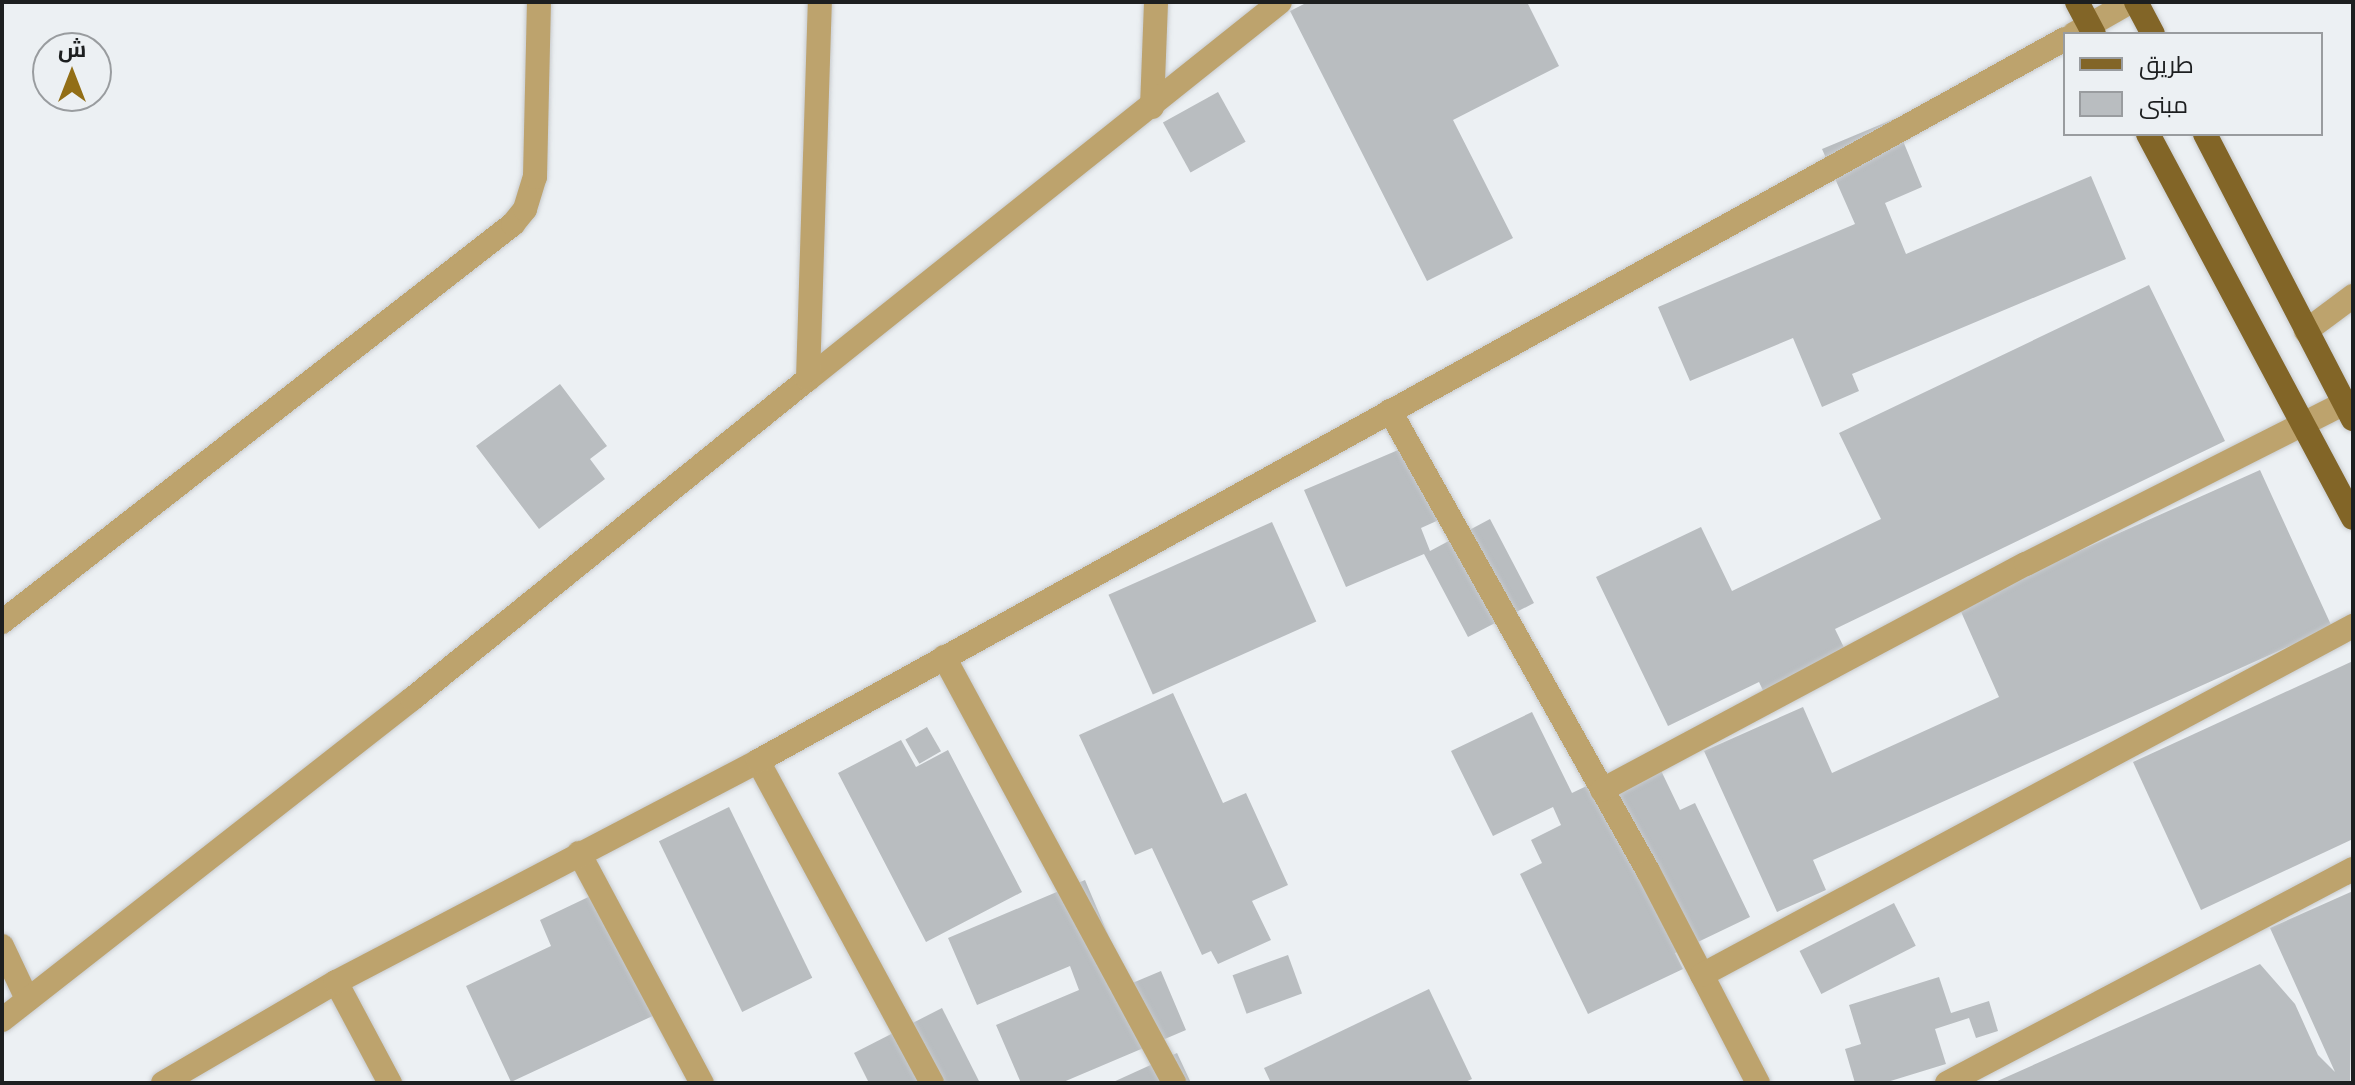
<!DOCTYPE html>
<meta charset="utf-8">
<style>
body{margin:0}
#map{position:relative;width:2355px;height:1085px;overflow:hidden;background:#ecf0f3;font-family:"Work Sans",Cairo,sans-serif}
div>[style]{position:absolute}
.building>*{inset:0;background:#b9bdc0;transform-origin:0 0}
.roads{filter:drop-shadow(0 0 2px #c7cacd) drop-shadow(0 0 2px #c7cacd)}
.minor>*{height:24px;margin:-12px;padding:0 12px;transform-origin:12px;border-radius:12px;background:#bda36d}
.primary>*{height:24px;margin:-12px;padding:0 12px;transform-origin:12px;border-radius:12px;background:#826527}
span{translate:-50% -50%;white-space:nowrap;text-align:center;line-height:1.15;-webkit-text-stroke:7px #ecf0f3;paint-order:stroke}
.frame{position:absolute;inset:0;border:4px solid #1d1f20;pointer-events:none}
.legend{position:absolute;left:2063px;top:32px;width:260px;height:104px;box-sizing:border-box;background:#ecf0f3;border:2px solid #999c9f;margin:0;padding:10px 14px;list-style:none;font-size:24px;color:#1d1f20}
.legend li{display:flex;align-items:center;gap:16px;height:40px}
.legend b{width:40px;border:2px solid #999c9f}
.north{position:absolute;left:32px;top:32px;width:80px;height:80px;box-sizing:border-box;background:#ecf0f3;border:2px solid #999c9f;border-radius:50%;rotate:0deg;font-size:22px;font-weight:700;line-height:32px;text-align:center;color:#1d1f20}
.north::after{content:'';display:block;margin:auto;width:28px;height:36px;background:#926e16;clip-path:polygon(50% 0,100% 100%,50% 72%,0 100%)}
</style>
<div id="map">
<div class="building">
<i style="clip-path:polygon(1308px 2px,1527px 2px,1559px 66px,1453px 120px,1513px 238px,1427px 281px,1290px 11px)"></i>
<i style="left:1218px;top:92px;width:57px;height:63px;rotate:61deg"></i>
<i style="clip-path:polygon(1894px 119px,1922px 187px,1885px 203px,1906px 254px,2091px 176px,2126px 259px,1852px 374px,1859px 391px,1822px 407px,1793px 338px,1690px 381px,1658px 307px,1855px 224px,1822px 149px)"></i>
<i style="clip-path:polygon(2149px 285px,2225px 441px,1835px 629px,1853px 666px,1770px 705px,1759px 682px,1668px 726px,1596px 577px,1701px 527px,1732px 591px,1881px 519px,1839px 433px)"></i>
<i style="clip-path:polygon(560px 384px,607px 446px,590px 459px,605px 479px,539px 529px,476px 446px)"></i>
<i style="clip-path:polygon(1410px 445px,1441px 519px,1421px 528px,1430px 551px,1490px 519px,1534px 603px,1468px 637px,1424px 554px,1346px 587px,1304px 490px)"></i>
<i style="clip-path:polygon(2260px 470px,2332px 627px,1813px 860px,1826px 890px,1777px 912px,1704px 751px,1803px 707px,1832px 773px,1999px 697px,1958px 605px)"></i>
<i style="left:1272px;top:522px;width:109px;height:179px;rotate:66deg"></i>
<i style="clip-path:polygon(2353px 661px,2353px 839px,2201px 910px,2133px 762px)"></i>
<i style="clip-path:polygon(1173px 693px,1223px 803px,1246px 793px,1288px 885px,1252px 901px,1271px 940px,1218px 964px,1211px 951px,1202px 955px,1152px 848px,1135px 855px,1079px 735px)"></i>
<i style="clip-path:polygon(1532px 712px,1572px 793px,1653px 754px,1680px 810px,1695px 803px,1750px 917px,1675px 953px,1683px 969px,1588px 1014px,1520px 874px,1542px 863px,1531px 840px,1561px 825px,1553px 807px,1493px 836px,1451px 751px)"></i>
<i style="left:927px;top:727px;width:28px;height:25px;rotate:60deg"></i>
<i style="clip-path:polygon(901px 740px,916px 767px,948px 750px,1022px 892px,926px 942px,838px 773px)"></i>
<i style="left:729px;top:807px;width:190px;height:78px;rotate:64deg"></i>
<i style="clip-path:polygon(1085px 880px,1120px 963px,1102px 970px,1111px 992px,1161px 971px,1186px 1030px,1061px 1083px,1021px 1083px,996px 1025px,1079px 990px,1070px 966px,977px 1005px,948px 938px)"></i>
<i style="clip-path:polygon(601px 891px,659px 1013px,511px 1082px,466px 986px,551px 946px,540px 920px)"></i>
<i style="clip-path:polygon(2353px 891px,2350px 1083px,1993px 1083px,2260px 964px,2295px 1004px,2318px 1055px,2335px 1072px,2270px 928px)"></i>
<i style="left:1894px;top:903px;width:48px;height:106px;rotate:63deg"></i>
<i style="left:1288px;top:955px;width:41px;height:59px;rotate:70deg"></i>
<i style="clip-path:polygon(1939px 977px,1951px 1013px,1989px 1001px,1998px 1031px,1976px 1038px,1969px 1018px,1935px 1029px,1946px 1064px,1884px 1083px,1855px 1083px,1845px 1049px,1861px 1044px,1849px 1005px)"></i>
<i style="clip-path:polygon(1429px 989px,1472px 1079px,1463px 1083px,1271px 1083px,1264px 1068px)"></i>
<i style="clip-path:polygon(942px 1008px,980px 1083px,869px 1083px,854px 1053px)"></i>
<i style="clip-path:polygon(1177px 1053px,1191px 1083px,1111px 1083px)"></i>
</div>
<div class="roads">
<div class="minor">
<i style="left:2074px;top:34px;width:64px;rotate:-29.7deg"></i>
<i style="left:1152px;top:107px;width:105px;rotate:-87.8deg"></i>
<i style="left:2306px;top:331px;width:59px;rotate:-36.7deg"></i>
<i style="left:808px;top:379px;width:604px;rotate:-38.62deg"></i>
<i style="left:1390px;top:411px;width:527px;rotate:60.71deg"></i>
<i style="left:1648px;top:871px;width:239px;rotate:62.6deg"></i>
<i style="left:2px;top:622px;width:648px;rotate:-37.91deg"></i>
<i style="left:513px;top:224px;width:19px;rotate:-51deg"></i>
<i style="left:525px;top:209px;width:34px;rotate:-73deg"></i>
<i style="left:535px;top:177px;width:175px;rotate:-88.7deg"></i>
<i style="left:944px;top:657px;width:484px;rotate:61.6deg"></i>
<i style="left:758px;top:761px;width:366px;rotate:61.6deg"></i>
<i style="left:1602px;top:790px;width:480px;rotate:-28.1deg"></i>
<i style="left:2026px;top:564px;width:357px;rotate:-26.8deg"></i>
<i style="left:579px;top:853px;width:261px;rotate:61.9deg"></i>
<i style="left:2px;top:946px;width:59px;rotate:64.7deg"></i>
<i style="left:1702px;top:975px;width:739px;rotate:-28.2deg"></i>
<i style="left:336px;top:982px;width:115px;rotate:61.9deg"></i>
<i style="left:2px;top:1020px;width:521px;rotate:-38.06deg"></i>
<i style="left:412px;top:699px;width:509px;rotate:-38.94deg"></i>
<i style="left:808px;top:379px;width:377px;rotate:-88.2deg"></i>
<i style="left:163px;top:1083px;width:200px;rotate:-30.3deg"></i>
<i style="left:336px;top:982px;width:476px;rotate:-27.6deg"></i>
<i style="left:758px;top:761px;width:1493px;rotate:-28.92deg"></i>
<i style="left:1947px;top:1083px;width:459px;rotate:-27.8deg"></i>
</div>
<div class="primary">
<i style="left:2077px;top:2px;width:36px;rotate:62deg"></i>
<i style="left:2136px;top:2px;width:36px;rotate:62deg"></i>
<i style="left:2148px;top:134px;width:435px;rotate:61.9deg"></i>
<i style="left:2205px;top:134px;width:321px;rotate:62.6deg"></i>
</div>
</div>
<div class="frame"></div>
<ul class="legend">
<li><b style="height:10px;background:#826527"></b>طريق</li>
<li><b style="height:22px;background:#b9bdc0"></b>مبنى</li>
</ul>
<div class="north">ش</div>
</div>
